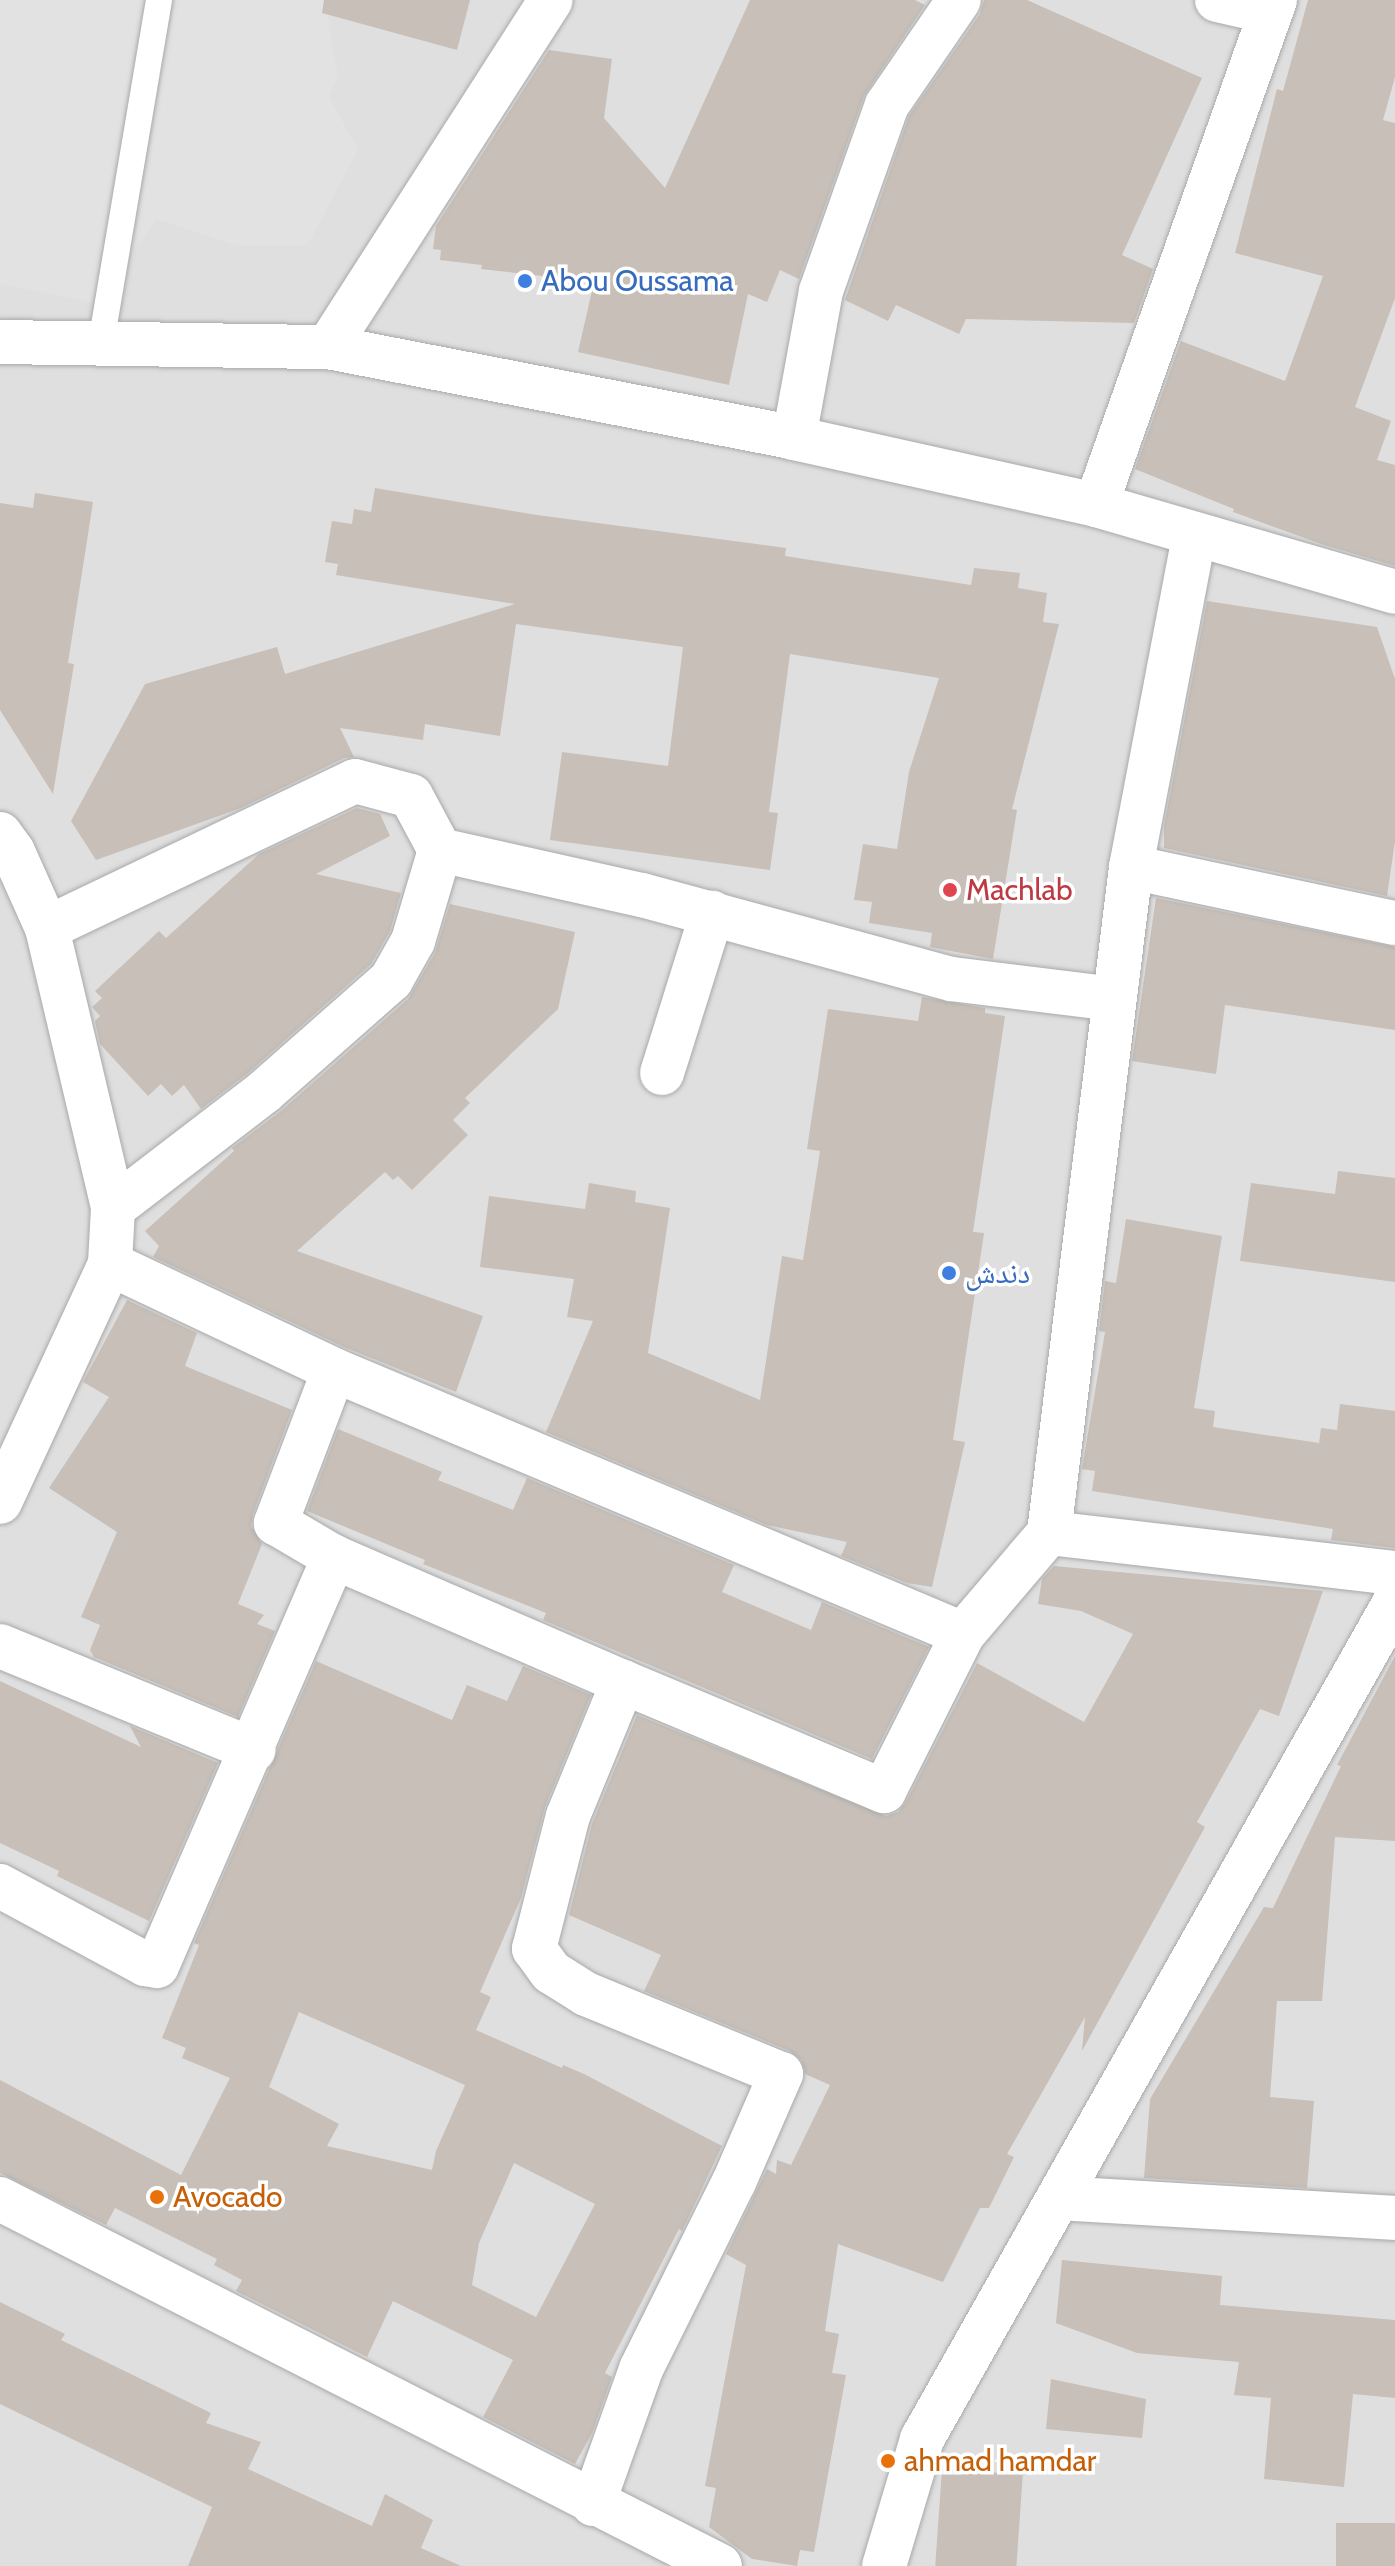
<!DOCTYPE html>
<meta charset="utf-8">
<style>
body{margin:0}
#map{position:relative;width:1395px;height:2566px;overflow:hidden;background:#f2efe9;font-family:Cabin,"Noto Naskh Arabic",sans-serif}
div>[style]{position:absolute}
.residential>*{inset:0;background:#e0dfdf;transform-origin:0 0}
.parking>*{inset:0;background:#e2e2e2}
.building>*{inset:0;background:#c7bfb8;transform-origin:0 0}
.roads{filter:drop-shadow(0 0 2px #a9a9a9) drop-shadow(0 0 2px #a9a9a9)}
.lane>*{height:26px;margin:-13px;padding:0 13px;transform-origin:13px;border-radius:13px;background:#fff}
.street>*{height:44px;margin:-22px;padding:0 22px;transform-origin:22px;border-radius:22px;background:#fff}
.dots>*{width:22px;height:22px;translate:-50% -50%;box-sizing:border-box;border:4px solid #fff;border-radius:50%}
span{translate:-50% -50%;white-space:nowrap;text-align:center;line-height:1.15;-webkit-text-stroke:7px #fff;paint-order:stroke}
.shop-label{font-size:30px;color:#366cbe}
.left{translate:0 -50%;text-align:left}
.health-label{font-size:30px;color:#be3a42}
.food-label{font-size:30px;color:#c56008}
</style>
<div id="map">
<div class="residential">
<i style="left:0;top:0;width:1395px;height:2566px"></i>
</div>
<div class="parking">
<i style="clip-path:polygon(0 0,325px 0,338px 77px,329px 96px,358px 150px,307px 246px,236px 245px,157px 219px,95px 303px,0 284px)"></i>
</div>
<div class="building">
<i style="clip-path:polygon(324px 0,470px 0,457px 50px,322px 13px)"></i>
<i style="clip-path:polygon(750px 0,915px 0,925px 5px,864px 96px,799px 279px,780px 270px,767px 302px,748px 294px,729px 385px,578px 352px,594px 282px,481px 269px,482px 265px,440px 260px,441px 250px,433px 249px,436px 226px,549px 50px,612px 59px,604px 118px,665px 188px)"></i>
<i style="clip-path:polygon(984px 0,1027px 0,1202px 78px,1122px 255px,1153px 269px,1134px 323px,966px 319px,959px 334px,896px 305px,888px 321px,845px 300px,909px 116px,980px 14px)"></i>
<i style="clip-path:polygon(1308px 0,1395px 0,1395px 77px,1383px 120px,1395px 123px,1395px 298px,1355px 407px,1391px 421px,1377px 460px,1395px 465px,1395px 566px,1321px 544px,1233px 512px,1234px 509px,1135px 469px,1181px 341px,1285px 381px,1323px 276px,1235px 253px,1277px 89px,1283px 91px)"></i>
<i style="clip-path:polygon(375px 488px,537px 515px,786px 548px,785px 556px,971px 585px,974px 568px,1020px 573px,1018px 588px,1047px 593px,1043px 622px,1059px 624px,1012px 809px,1017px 810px,993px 959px,930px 947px,932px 933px,869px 923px,872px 902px,854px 900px,863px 844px,897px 849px,909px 772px,939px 678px,790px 654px,769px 812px,778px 813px,770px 870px,550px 840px,562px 752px,668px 766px,683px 647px,516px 624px,500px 736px,425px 724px,423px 740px,340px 728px,354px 757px,344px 758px,241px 808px,96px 860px,71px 821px,145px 684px,277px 647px,285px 674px,515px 604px,336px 575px,338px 564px,325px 562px,332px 521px,352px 524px,354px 509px,371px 512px)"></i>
<i style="clip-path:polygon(35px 493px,93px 502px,68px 663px,74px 664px,53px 794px,0 710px,0 503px,33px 508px)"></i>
<i style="clip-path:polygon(1207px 601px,1377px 627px,1395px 679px,1395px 841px,1387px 896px,1164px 848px,1164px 826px)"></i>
<i style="clip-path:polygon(357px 808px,380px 814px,390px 836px,316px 874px,401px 893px,390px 931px,371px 964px,248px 1073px,201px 1109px,184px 1085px,172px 1096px,161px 1084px,148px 1096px,100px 1044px,95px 1021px,100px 1016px,92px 1007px,102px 998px,95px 991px,159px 931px,166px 938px,259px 854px)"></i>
<i style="clip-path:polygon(1156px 898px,1395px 947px,1395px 1030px,1225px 1005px,1216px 1074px,1132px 1061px)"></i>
<i style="clip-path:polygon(450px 904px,575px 932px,558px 1009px,465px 1098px,470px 1103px,453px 1120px,468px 1135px,412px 1190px,398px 1176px,393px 1180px,385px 1172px,297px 1251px,483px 1316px,456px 1392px,344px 1347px,153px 1257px,159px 1246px,145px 1231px,234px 1151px,232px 1148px,281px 1111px,408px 999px,435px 953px)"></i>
<i style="clip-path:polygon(922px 997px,985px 1008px,985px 1013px,1005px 1016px,973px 1232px,984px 1233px,953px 1440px,965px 1442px,932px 1587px,907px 1583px,841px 1556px,847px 1542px,767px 1525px,546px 1432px,593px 1321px,567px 1317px,574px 1279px,480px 1267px,489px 1196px,585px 1209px,589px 1183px,636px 1191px,635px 1202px,670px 1208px,648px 1353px,760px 1400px,782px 1256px,803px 1260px,820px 1151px,807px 1149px,828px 1009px,918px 1021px)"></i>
<i style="clip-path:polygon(1338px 1171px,1395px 1178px,1395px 1282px,1240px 1261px,1251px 1183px,1335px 1194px)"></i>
<i style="clip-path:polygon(1126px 1219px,1222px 1236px,1194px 1408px,1215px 1411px,1213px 1427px,1319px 1443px,1321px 1428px,1337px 1430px,1340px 1404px,1395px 1411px,1395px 1548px,1331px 1540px,1333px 1529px,1092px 1491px,1095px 1471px,1082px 1469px,1105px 1332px,1099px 1331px,1105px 1281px,1116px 1283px)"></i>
<i style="clip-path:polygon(127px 1300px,197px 1333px,185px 1366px,292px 1410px,253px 1514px,251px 1526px,262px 1544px,238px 1604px,264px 1615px,257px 1624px,275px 1631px,238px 1717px,94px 1657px,90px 1650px,100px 1625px,81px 1617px,117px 1532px,49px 1488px,109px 1397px,83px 1382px)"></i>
<i style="clip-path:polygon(338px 1429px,442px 1472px,438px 1480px,513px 1510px,527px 1478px,734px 1565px,722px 1592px,811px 1630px,822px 1602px,929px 1647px,872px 1759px,543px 1620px,546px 1613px,423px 1564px,425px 1560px,307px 1511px)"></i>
<i style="clip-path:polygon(1054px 1566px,1323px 1591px,1279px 1716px,1260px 1709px,1197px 1822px,1205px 1827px,1082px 2051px,1085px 2017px,1007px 2154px,1014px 2157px,989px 2208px,980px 2208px,943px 2282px,838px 2244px,825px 2331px,839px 2334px,832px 2373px,846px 2375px,814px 2552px,800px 2550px,797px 2566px,752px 2559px,709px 2527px,716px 2488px,705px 2486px,746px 2265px,726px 2254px,767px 2169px,776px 2174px,777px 2160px,791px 2165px,830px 2085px,805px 2074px,801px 2060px,790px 2051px,644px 1991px,661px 1955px,569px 1915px,592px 1824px,637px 1715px,886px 1816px,898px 1812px,906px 1802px,977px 1663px,1084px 1722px,1133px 1634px,1081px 1611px,1038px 1604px,1042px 1579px)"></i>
<i style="clip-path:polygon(1395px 1656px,1395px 1841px,1335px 1837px,1322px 2001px,1277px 2001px,1270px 2097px,1314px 2101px,1307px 2188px,1144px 2178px,1150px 2099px,1264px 1907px,1273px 1908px,1341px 1766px,1337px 1765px)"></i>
<i style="clip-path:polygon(evenodd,316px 1661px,452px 1720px,467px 1685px,507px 1701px,523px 1666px,591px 1695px,545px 1807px,521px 1898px,480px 1992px,491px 1997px,476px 2030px,562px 2068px,563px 2065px,584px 2074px,722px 2146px,682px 2231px,679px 2229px,605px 2373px,612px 2377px,592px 2433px,575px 2464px,483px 2417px,513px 2360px,393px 2301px,367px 2357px,236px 2291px,242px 2280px,214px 2265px,217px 2259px,115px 2208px,106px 2225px,0 2173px,0 2080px,181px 2175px,230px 2078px,182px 2058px,186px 2048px,162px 2038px,199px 1945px,194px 1943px,316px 1661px,299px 2012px,465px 2085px,436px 2151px,432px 2170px,327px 2146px,339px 2124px,269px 2087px,299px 2012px,316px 1661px,514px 2163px,595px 2204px,536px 2317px,472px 2285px,479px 2243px,514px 2163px)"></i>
<i style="clip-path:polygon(0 1681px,141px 1747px,130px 1726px,218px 1763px,149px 1921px,57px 1876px,59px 1871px,0 1843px)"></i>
<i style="clip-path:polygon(1062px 2260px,1222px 2276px,1220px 2305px,1395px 2320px,1395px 2398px,1353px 2394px,1344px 2487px,1264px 2479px,1271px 2398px,1234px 2395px,1239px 2362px,1137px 2353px,1056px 2323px)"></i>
<i style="clip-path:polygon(0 2302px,65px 2334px,61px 2340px,211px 2413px,206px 2423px,261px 2442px,248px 2469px,372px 2526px,385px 2494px,433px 2520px,421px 2548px,461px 2566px,188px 2566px,212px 2507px,0 2404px)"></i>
<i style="clip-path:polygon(1051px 2379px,1146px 2399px,1142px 2438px,1046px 2429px)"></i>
<i style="left:942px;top:2469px;width:81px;height:97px;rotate:4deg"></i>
<i style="left:1336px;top:2523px;width:59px;height:43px"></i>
</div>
<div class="roads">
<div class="lane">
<i style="left:101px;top:343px;width:348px;rotate:-80.4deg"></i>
</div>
<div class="street">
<i style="left:1217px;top:0;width:54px;rotate:12.8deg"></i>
<i style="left:0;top:342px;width:328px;rotate:0.9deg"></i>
<i style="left:328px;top:347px;width:475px;rotate:11deg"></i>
<i style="left:794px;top:438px;width:309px;rotate:12.5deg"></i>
<i style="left:1096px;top:505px;width:311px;rotate:16.2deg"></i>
<i style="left:328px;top:347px;width:412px;rotate:-57.3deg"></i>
<i style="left:794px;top:438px;width:149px;rotate:-79.6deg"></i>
<i style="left:821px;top:291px;width:197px;rotate:-70.5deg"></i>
<i style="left:887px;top:105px;width:127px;rotate:-55.6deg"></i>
<i style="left:1096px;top:505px;width:536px;rotate:-70.48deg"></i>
<i style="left:0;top:834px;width:22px;rotate:54deg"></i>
<i style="left:13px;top:852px;width:83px;rotate:65.9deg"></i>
<i style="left:47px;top:928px;width:288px;rotate:76.7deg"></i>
<i style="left:113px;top:1208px;width:56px;rotate:93.1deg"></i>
<i style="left:110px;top:1264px;width:262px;rotate:114.8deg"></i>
<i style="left:440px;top:850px;width:207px;rotate:12.6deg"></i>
<i style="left:642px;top:895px;width:321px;rotate:15.2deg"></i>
<i style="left:952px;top:979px;width:163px;rotate:7deg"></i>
<i style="left:1131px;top:867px;width:270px;rotate:12deg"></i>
<i style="left:47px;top:928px;width:341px;rotate:-25.5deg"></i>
<i style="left:355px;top:781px;width:58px;rotate:15deg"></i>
<i style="left:411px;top:796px;width:61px;rotate:61.8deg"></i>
<i style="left:440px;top:850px;width:95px;rotate:106.5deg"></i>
<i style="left:413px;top:941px;width:45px;rotate:119.4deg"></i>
<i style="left:391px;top:980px;width:169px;rotate:138.6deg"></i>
<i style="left:264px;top:1092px;width:190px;rotate:142.5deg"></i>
<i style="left:662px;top:1073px;width:168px;rotate:-72.6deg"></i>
<i style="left:110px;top:1264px;width:248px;rotate:25.3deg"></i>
<i style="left:334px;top:1370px;width:682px;rotate:22.77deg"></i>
<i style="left:963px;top:1634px;width:133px;rotate:-49.6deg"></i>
<i style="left:1049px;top:1533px;width:671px;rotate:-82.98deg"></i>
<i style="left:1131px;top:867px;width:337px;rotate:-79.2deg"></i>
<i style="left:334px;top:1370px;width:164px;rotate:110.8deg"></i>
<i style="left:276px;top:1523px;width:67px;rotate:30.4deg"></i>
<i style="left:334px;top:1557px;width:315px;rotate:23.4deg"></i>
<i style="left:623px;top:1682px;width:283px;rotate:22.7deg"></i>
<i style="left:884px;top:1791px;width:176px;rotate:-63.3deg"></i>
<i style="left:1049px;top:1533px;width:348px;rotate:6.6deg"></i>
<i style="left:0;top:1646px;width:274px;rotate:22.3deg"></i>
<i style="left:0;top:1886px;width:165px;rotate:28.3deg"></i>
<i style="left:145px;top:1964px;width:12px;rotate:9deg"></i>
<i style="left:157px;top:1966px;width:446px;rotate:-66.6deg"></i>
<i style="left:1059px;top:2198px;width:337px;rotate:3.4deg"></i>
<i style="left:0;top:2199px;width:808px;rotate:27.01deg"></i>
<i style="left:593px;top:2504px;width:143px;rotate:-70.4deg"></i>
<i style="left:641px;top:2369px;width:209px;rotate:-63.6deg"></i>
<i style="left:734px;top:2182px;width:118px;rotate:-66.5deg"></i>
<i style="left:781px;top:2074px;width:211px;rotate:-157.7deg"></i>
<i style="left:586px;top:1994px;width:41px;rotate:-147.8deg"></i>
<i style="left:551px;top:1972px;width:29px;rotate:-126deg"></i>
<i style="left:534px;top:1949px;width:137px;rotate:-75.7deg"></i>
<i style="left:568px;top:1816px;width:145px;rotate:-67.7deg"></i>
<i style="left:884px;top:2566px;width:133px;rotate:-73.3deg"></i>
<i style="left:922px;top:2439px;width:961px;rotate:-60.53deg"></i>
</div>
</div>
<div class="dots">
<i style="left:525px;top:281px;background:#3f7fe0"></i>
<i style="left:950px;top:890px;background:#e0444e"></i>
<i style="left:949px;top:1273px;background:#3f7fe0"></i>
<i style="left:157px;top:2197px;background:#e8710a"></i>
<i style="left:888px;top:2461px;background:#e8710a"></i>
</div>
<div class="shop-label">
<span class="left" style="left:541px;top:281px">Abou Oussama</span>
<span class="left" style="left:965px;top:1273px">دندش</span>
</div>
<div class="health-label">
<span class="left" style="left:966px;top:890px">Machlab</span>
</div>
<div class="food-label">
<span class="left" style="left:173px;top:2197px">Avocado</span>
<span class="left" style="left:904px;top:2461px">ahmad hamdar</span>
</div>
</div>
